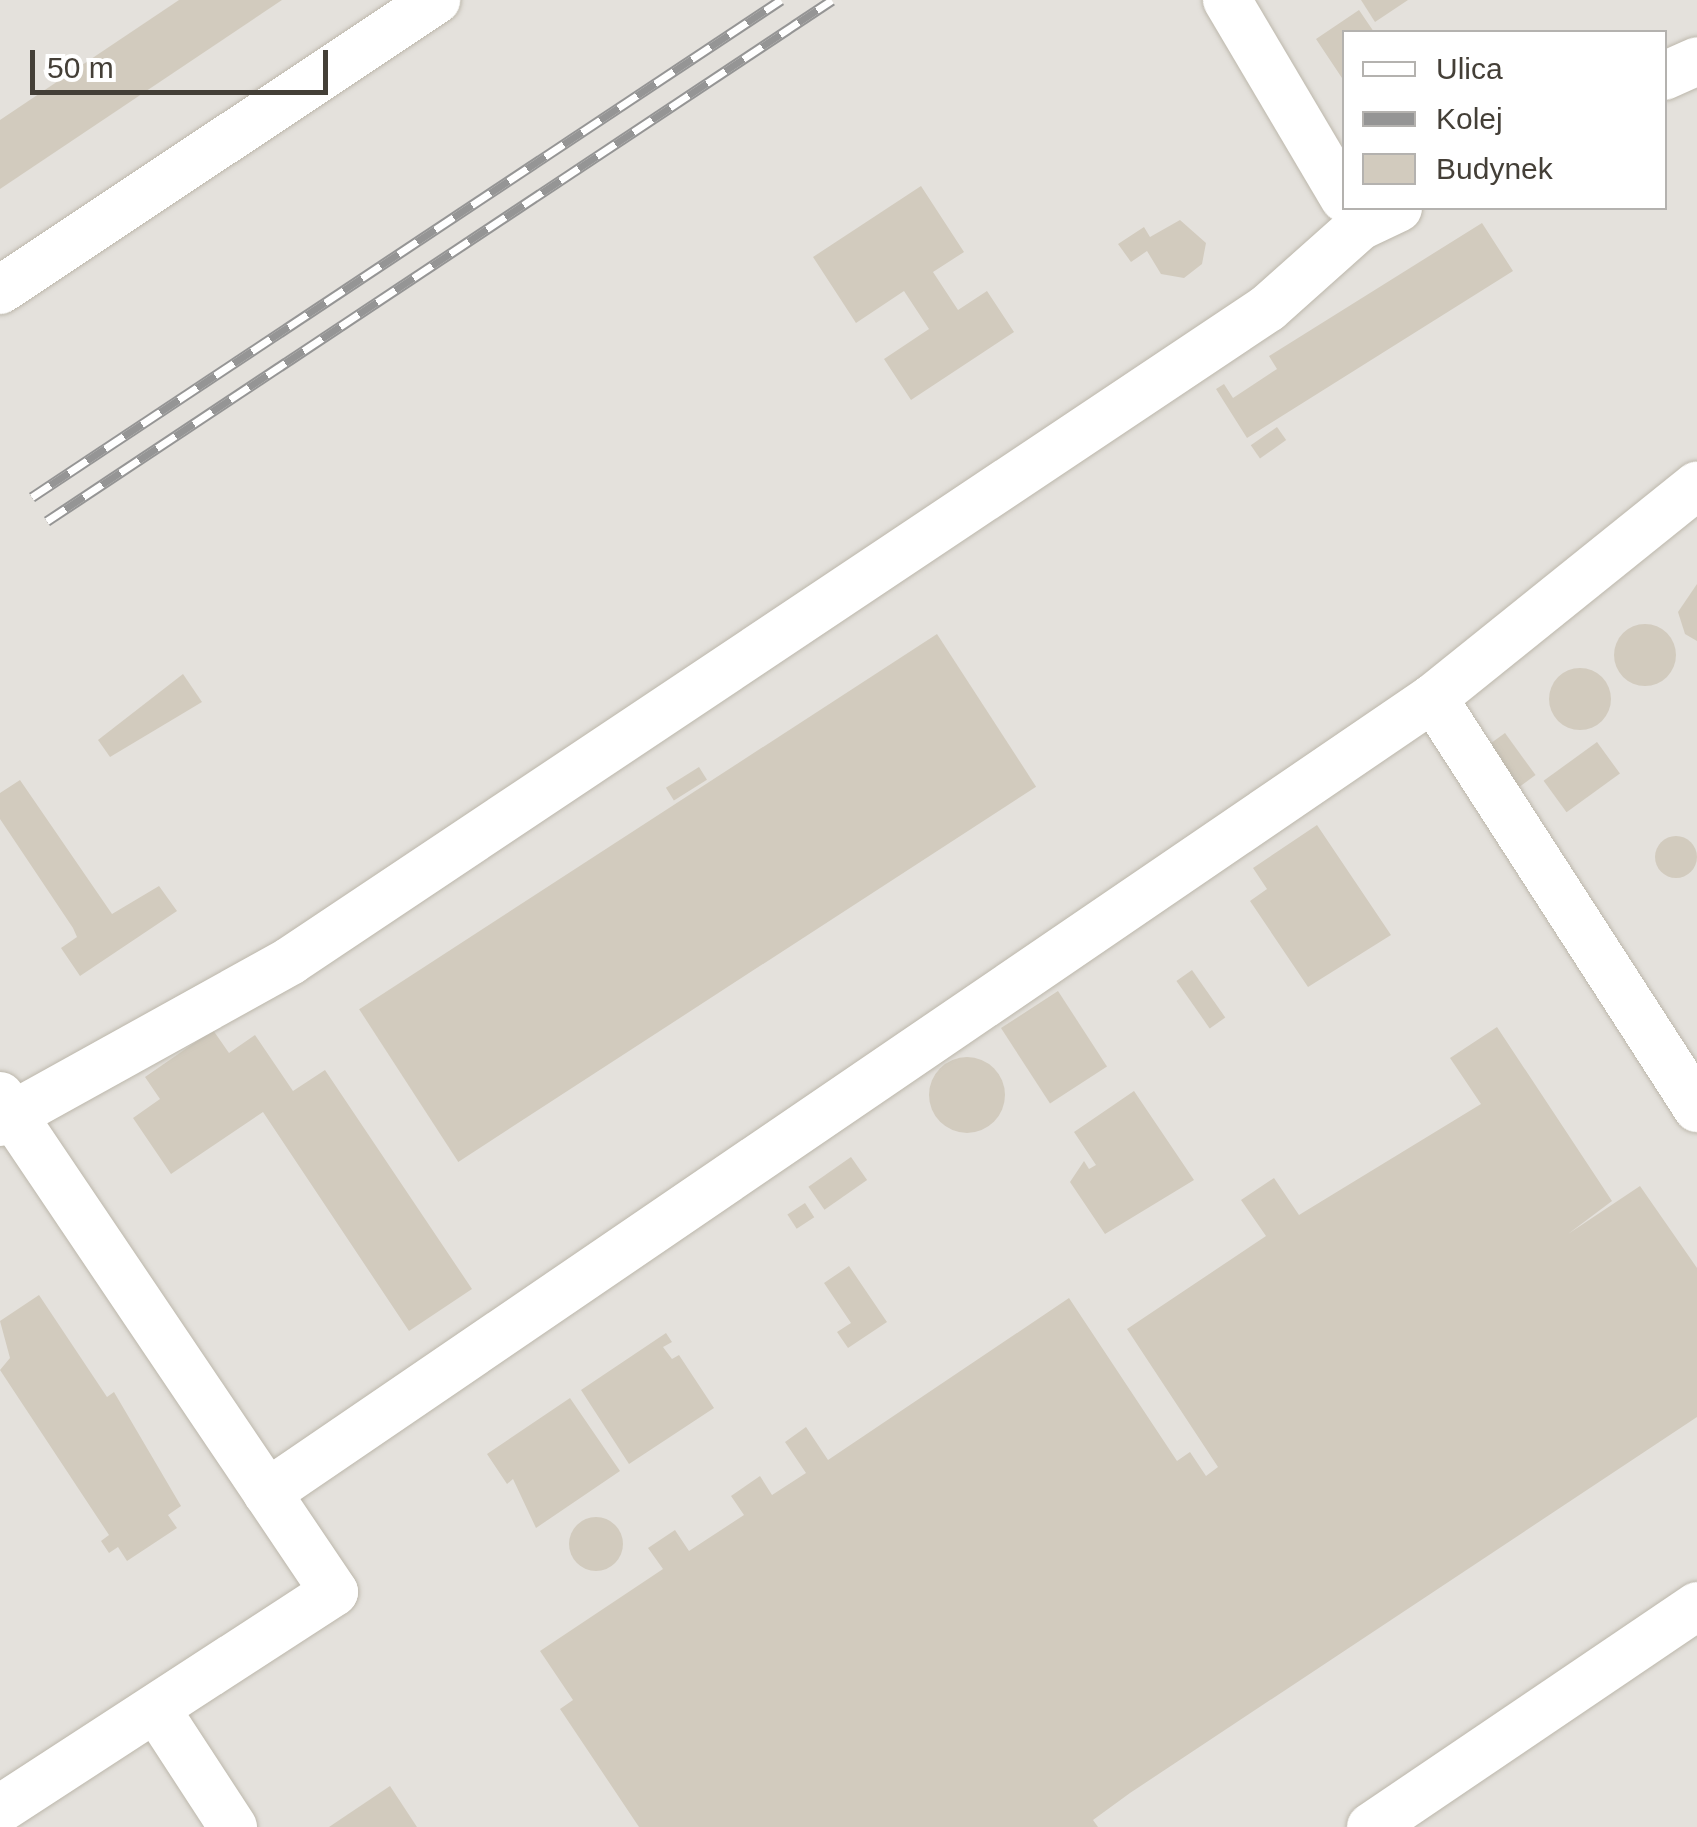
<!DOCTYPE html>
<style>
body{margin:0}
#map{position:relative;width:1697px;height:1827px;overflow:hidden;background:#f2efe7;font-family:Helvetica,sans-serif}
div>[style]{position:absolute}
.industrial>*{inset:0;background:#e4e1dc}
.building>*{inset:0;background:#d2cbbe;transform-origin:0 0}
.round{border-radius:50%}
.roads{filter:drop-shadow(0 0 2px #bcb7ab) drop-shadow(0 0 2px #bcb7ab)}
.minor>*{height:48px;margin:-24px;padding:0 24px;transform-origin:24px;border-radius:24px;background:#fff}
.rail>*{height:11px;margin-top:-5.5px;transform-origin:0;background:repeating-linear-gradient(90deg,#fff 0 22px,#959595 0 44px);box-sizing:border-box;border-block:2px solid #959595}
span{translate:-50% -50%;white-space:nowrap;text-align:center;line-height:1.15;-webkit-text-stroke:9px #fff;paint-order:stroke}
.legend{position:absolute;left:1342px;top:30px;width:325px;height:180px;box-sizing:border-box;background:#fff;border:2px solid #b4b2af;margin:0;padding:12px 18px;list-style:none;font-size:30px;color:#443f37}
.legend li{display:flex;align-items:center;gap:20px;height:50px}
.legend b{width:50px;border:2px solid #b4b2af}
.scale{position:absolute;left:30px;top:50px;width:298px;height:45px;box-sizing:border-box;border:5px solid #443f37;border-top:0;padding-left:12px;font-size:30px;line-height:35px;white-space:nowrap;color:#443f37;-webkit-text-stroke:8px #fff;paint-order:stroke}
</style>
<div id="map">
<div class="industrial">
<i style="clip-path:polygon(evenodd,0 0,1697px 0,1697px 1827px,0 1827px,0 0,1344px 32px,1664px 32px,1664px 208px,1344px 208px,1344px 32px)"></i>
</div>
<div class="building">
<i style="clip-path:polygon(179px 0,282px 0,0 189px,0 120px)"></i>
<i style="clip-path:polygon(1361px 0,1408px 0,1375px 22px)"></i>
<i style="clip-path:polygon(1359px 10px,1374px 32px,1344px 32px,1344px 81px,1316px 39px)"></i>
<i style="clip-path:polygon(921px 186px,964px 252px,933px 272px,958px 310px,987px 291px,1014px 332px,911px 400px,884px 359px,929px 329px,904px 291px,856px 323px,813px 257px)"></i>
<i style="clip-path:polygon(1180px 220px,1206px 243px,1202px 264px,1184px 278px,1161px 274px,1147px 251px,1131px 262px,1118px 244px,1144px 227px,1150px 237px)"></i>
<i style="clip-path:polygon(1482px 223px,1513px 271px,1247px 438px,1216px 389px,1224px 384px,1233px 398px,1277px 369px,1269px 356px)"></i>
<i style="left:1277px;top:427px;width:16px;height:32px;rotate:55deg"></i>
<i style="clip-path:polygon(1697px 584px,1697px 641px,1685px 634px,1678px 612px)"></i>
<i class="round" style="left:1614px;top:624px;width:62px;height:62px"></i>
<i style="left:937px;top:634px;width:182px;height:689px;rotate:57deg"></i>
<i class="round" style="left:1549px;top:668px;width:62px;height:62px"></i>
<i style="clip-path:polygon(183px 674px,202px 702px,110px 757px,98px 740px)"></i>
<i style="left:1505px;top:733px;width:52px;height:21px;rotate:54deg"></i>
<i style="left:1597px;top:742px;width:39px;height:66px;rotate:54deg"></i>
<i style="left:699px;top:767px;width:15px;height:39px;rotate:58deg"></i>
<i style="clip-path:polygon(20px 780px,112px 914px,159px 886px,177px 911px,80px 976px,61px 948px,77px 937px,73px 928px,0 819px,0 793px)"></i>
<i style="clip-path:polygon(1317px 825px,1391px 935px,1308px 987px,1250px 901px,1267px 889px,1253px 868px)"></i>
<i class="round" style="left:1655px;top:836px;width:42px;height:42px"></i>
<i style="left:1192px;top:970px;width:58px;height:19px;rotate:55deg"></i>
<i style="left:1058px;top:991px;width:90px;height:68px;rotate:57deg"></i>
<i style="clip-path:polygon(1497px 1027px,1612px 1201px,1568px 1234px,1640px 1186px,1697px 1268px,1697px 1417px,1130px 1793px,1093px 1820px,1098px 1827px,639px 1827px,560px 1709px,573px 1700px,540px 1651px,663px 1569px,648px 1548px,675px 1530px,689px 1551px,744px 1515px,731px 1496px,760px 1476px,772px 1495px,806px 1473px,785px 1442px,806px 1427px,828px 1460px,1069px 1298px,1177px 1461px,1190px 1452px,1206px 1476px,1218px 1467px,1127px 1329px,1266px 1236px,1241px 1200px,1274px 1178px,1299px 1215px,1481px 1104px,1450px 1058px)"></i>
<i style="clip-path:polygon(213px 1030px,229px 1053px,255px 1035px,293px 1091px,325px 1070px,472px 1289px,409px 1331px,263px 1112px,171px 1174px,133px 1118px,160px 1099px,145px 1077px)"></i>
<i class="round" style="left:929px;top:1057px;width:76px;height:76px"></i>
<i style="clip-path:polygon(1134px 1091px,1194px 1180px,1105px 1234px,1070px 1182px,1084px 1161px,1089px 1169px,1096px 1165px,1074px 1132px)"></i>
<i style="left:851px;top:1157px;width:28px;height:52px;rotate:55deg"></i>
<i style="left:805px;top:1203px;width:17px;height:21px;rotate:57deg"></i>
<i style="clip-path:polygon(849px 1266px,887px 1322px,848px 1348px,837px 1332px,851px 1323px,824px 1283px)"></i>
<i style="clip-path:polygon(39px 1295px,107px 1397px,114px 1392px,181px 1506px,168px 1515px,177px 1528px,127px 1561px,118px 1547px,109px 1553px,101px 1541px,109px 1535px,0 1370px,10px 1358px,0 1321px)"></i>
<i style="clip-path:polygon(666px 1333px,672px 1342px,663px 1347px,672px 1359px,679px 1355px,714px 1408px,629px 1464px,581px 1390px)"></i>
<i style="clip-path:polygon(570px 1398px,620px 1471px,536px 1528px,513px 1479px,507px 1484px,487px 1454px)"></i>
<i class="round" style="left:569px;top:1517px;width:54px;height:54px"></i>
<i style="clip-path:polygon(390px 1786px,417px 1827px,329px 1827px)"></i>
</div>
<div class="roads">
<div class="minor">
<i style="left:1227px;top:0;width:230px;rotate:59.4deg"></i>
<i style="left:1664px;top:76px;width:36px;rotate:-24deg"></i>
<i style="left:0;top:290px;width:524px;rotate:-33.63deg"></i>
<i style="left:1433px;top:698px;width:488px;rotate:57.2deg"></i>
<i style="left:0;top:1096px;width:598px;rotate:56.04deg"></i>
<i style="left:334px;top:1592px;width:398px;rotate:147deg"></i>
<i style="left:0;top:1122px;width:332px;rotate:-29deg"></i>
<i style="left:290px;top:961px;width:1176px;rotate:-33.73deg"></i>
<i style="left:1268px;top:308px;width:123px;rotate:-41.7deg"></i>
<i style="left:1360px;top:226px;width:42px;rotate:-25.3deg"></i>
<i style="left:267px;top:1493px;width:1411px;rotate:-34.29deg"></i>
<i style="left:1433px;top:698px;width:339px;rotate:-38.8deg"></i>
<i style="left:156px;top:1709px;width:141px;rotate:56.9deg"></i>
<i style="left:1371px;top:1827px;width:394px;rotate:-34.1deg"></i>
</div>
</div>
<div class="rail">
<i style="left:32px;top:497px;width:899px;rotate:-33.57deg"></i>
<i style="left:47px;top:521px;width:942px;rotate:-33.57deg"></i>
</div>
<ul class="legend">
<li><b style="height:12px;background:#fff"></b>Ulica</li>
<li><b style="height:12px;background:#959595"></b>Kolej</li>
<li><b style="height:28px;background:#d2cbbe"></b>Budynek</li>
</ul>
<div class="scale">50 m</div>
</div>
